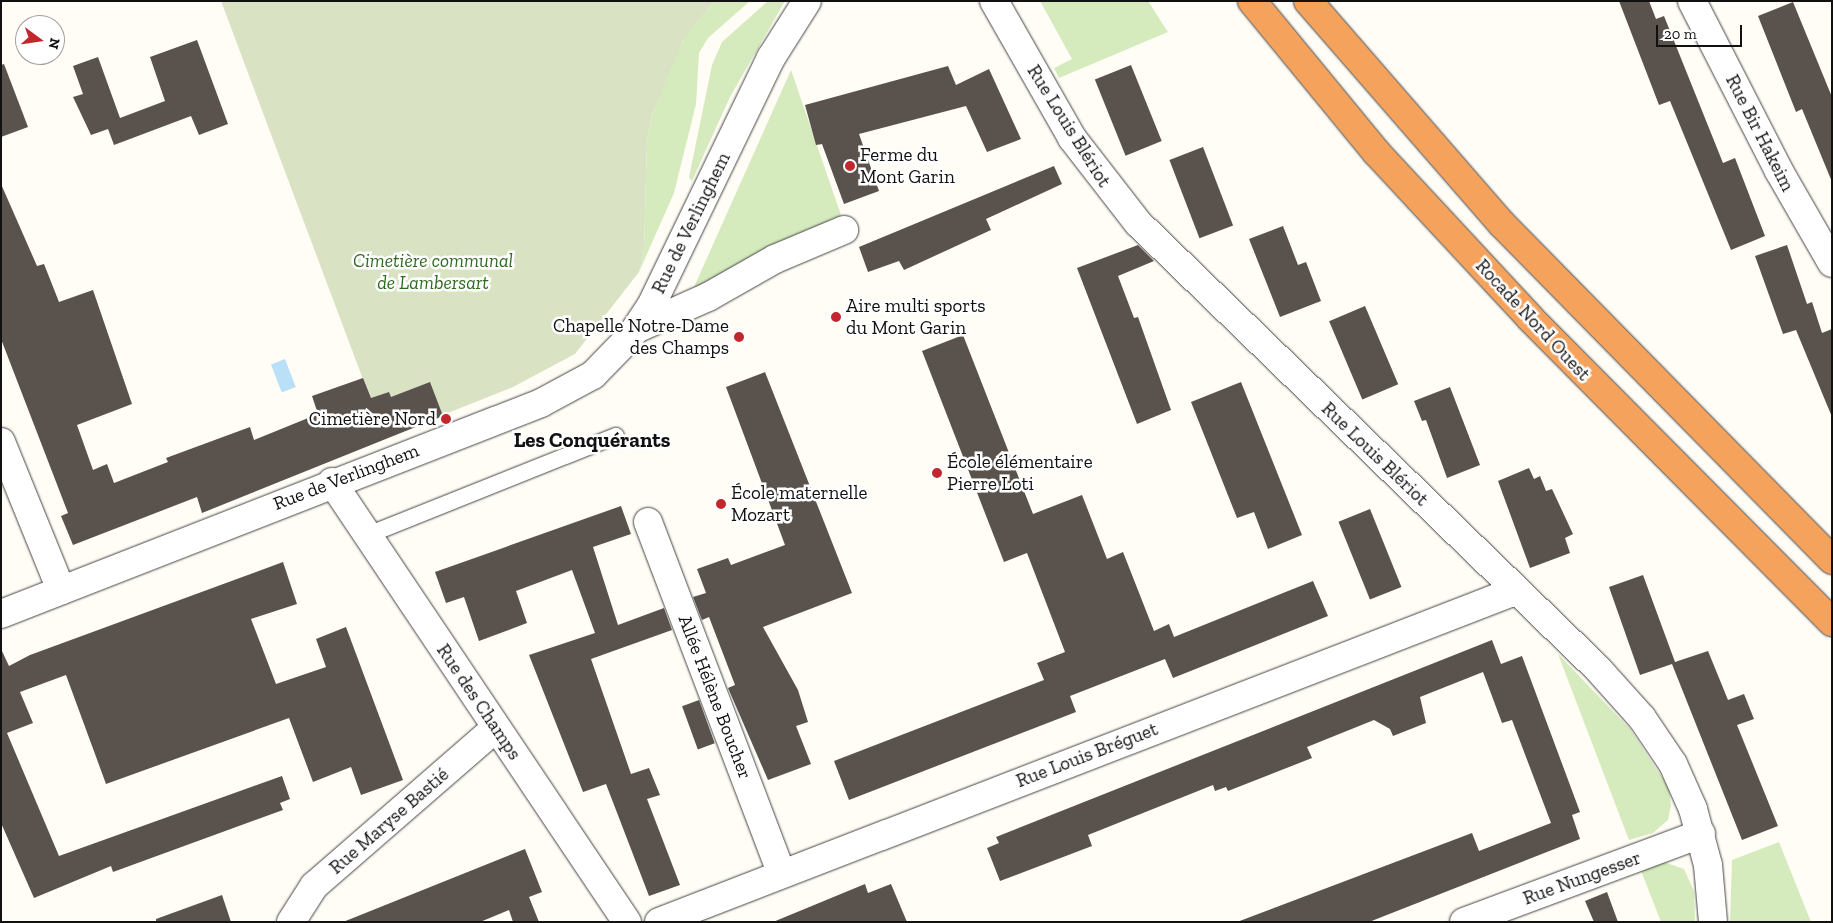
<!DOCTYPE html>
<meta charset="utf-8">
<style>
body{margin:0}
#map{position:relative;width:1833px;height:923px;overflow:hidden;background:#fffdf5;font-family:"Zilla Slab",serif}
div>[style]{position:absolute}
.green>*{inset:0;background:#d5ebbd}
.cemetery>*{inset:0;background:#d9e3c4}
.water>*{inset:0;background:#b9e0f7;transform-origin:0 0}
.building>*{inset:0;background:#5a524d;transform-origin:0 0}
.roads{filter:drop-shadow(0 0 1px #444) drop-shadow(0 0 1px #444)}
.lane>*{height:16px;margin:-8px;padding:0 8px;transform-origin:8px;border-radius:8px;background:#fff}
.street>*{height:28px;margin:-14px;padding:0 14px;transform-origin:14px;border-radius:14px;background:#fff}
.highway>*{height:28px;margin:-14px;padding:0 14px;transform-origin:14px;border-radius:14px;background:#f5a25d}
.dots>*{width:14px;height:14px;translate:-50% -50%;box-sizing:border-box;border:2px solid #fff;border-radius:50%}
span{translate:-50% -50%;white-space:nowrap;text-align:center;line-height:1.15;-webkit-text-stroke:5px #fff;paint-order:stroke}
.street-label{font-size:19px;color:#111}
.poi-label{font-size:19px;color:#111}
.left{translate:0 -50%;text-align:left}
.right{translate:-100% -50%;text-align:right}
.park-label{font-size:19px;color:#2f6b1f;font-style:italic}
.quarter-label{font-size:21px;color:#111;font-weight:700}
.frame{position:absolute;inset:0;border:2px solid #111;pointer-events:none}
.north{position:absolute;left:15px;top:15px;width:50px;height:50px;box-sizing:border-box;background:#fff;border:1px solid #a0a0a0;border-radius:50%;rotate:104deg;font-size:14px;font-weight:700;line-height:20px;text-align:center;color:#111}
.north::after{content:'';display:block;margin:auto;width:18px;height:22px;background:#c4262e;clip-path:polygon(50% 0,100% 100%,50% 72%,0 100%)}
.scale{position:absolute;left:1656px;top:25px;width:86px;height:22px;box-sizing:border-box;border:2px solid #111;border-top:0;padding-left:6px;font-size:15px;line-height:18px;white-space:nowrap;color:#111;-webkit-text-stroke:4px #fff;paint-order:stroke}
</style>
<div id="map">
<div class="green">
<i style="clip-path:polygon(714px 1px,750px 1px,708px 38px,699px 53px,696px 104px,674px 193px,639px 272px,644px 251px,647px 140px,653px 111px,665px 75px,685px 38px)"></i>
<i style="clip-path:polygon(768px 1px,785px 1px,730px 97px,692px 181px,689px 177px,712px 65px,722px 42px)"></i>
<i style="clip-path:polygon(1040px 1px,1148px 1px,1168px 32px,1059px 78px,1054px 68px,1072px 59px)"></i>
<i style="clip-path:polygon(791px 70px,842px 218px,690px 296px)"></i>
<i style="clip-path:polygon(1558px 654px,1630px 729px,1669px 788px,1671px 805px,1668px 820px,1653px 833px,1629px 840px)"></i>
<i style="clip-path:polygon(1779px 842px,1811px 922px,1730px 922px,1732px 860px)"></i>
<i style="clip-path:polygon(1664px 862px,1684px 869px,1694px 891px,1695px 922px,1661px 922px,1640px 868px)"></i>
</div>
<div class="cemetery">
<i style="clip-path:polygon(221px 1px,714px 1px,683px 41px,653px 111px,647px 140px,644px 251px,639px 272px,575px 354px,513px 387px,385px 438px)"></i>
</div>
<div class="water">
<i style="left:285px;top:359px;width:30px;height:15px;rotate:69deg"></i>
</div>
<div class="building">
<i style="clip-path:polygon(1619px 1px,1649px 1px,1656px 19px,1664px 16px,1723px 163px,1735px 158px,1765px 236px,1731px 250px,1670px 101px,1659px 105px)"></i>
<i style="clip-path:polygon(1793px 2px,1832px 97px,1832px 182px,1802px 109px,1796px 112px,1758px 16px)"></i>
<i style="clip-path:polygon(197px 40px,228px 124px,199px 135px,191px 116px,114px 145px,108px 129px,91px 135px,73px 97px,83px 94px,73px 66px,98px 57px,120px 118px,165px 101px,150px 57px)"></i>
<i style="clip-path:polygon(4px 64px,28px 127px,1px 137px,1px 65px)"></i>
<i style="left:1131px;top:65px;width:82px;height:39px;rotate:68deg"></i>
<i style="clip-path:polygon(948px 66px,956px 85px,989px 69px,1021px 139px,987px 152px,966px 106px,859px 134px,879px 191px,844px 204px,822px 144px,816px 145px,805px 105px)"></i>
<i style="left:1203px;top:147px;width:84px;height:36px;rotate:69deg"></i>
<i style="clip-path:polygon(1054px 166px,1062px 184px,986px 219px,991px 230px,904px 270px,899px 261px,868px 272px,859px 247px)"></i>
<i style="clip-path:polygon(1px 184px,37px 266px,44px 264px,59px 302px,93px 290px,132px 404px,77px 425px,93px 470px,107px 464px,114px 483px,168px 462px,166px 458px,250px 427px,254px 440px,318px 414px,312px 396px,363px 378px,371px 398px,389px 392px,391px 397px,430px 382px,443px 416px,202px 513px,197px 497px,73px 545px,61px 516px,68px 513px,1px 339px)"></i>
<i style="clip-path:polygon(1283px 226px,1298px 265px,1306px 262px,1321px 301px,1280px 317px,1249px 239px)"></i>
<i style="clip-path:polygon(1138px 245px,1154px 261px,1118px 276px,1134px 318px,1138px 317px,1171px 410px,1137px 424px,1077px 268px)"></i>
<i style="clip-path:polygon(1787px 245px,1807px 304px,1812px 302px,1822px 333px,1832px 329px,1832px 417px,1796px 330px,1783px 334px,1755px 256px)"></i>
<i style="left:1365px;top:306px;width:85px;height:39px;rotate:67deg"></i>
<i style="clip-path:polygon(963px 335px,1033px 514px,1082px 495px,1107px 559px,1123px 552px,1154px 631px,1169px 624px,1174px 637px,1313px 581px,1328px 616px,1173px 678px,1165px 659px,1070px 696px,1076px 712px,849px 800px,834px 761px,1044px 680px,1037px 663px,1065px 652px,1027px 553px,1004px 562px,922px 351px)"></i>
<i style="clip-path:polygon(765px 372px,852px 593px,763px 627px,798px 690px,808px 722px,796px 726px,811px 764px,768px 780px,728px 688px,735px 685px,709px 617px,702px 620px,693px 597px,706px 593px,697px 569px,728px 558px,731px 565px,785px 545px,726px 387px)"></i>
<i style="clip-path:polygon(1241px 382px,1302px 535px,1268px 549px,1254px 512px,1237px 518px,1191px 402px)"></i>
<i style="clip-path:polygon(1450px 387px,1480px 465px,1447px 478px,1426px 420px,1422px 421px,1414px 401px)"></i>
<i style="clip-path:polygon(1529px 468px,1534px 479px,1540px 476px,1546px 491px,1552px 489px,1573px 534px,1565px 538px,1570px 553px,1530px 568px,1498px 481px)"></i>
<i style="clip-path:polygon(621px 506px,631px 534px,593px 547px,618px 625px,664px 608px,672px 630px,591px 659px,631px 774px,649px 768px,660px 795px,647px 799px,680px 885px,649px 896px,606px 784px,583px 792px,529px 655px,595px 633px,572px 570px,516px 591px,527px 623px,479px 641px,464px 597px,446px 603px,435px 572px)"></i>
<i style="left:1370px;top:509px;width:84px;height:34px;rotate:68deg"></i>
<i style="clip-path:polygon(283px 562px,297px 604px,251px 619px,276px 684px,326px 667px,316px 639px,346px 627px,403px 780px,361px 795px,351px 767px,313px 782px,289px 718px,106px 784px,66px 675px,20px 692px,33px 723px,7px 733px,59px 856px,282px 776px,290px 799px,280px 803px,283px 810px,113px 872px,111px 866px,34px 898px,1px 823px,1px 649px,9px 666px,30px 655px)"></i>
<i style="clip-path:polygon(1643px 575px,1675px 662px,1708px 651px,1728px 700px,1744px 694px,1754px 719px,1737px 725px,1778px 826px,1742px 840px,1672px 664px,1640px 675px,1609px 587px)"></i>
<i style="clip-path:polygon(1492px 640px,1501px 664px,1522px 656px,1580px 812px,1572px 815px,1580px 839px,1369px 922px,1237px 922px,1472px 833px,1479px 851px,1551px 823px,1512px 720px,1502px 723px,1483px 672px,1420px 697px,1426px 723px,1393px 736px,1390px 729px,1374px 720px,1307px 747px,1312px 758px,1228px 791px,1226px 787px,1215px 791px,1213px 785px,1088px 835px,1092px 846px,1000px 881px,987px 848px,999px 843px,996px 837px)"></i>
<i style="left:699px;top:700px;width:46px;height:18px;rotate:70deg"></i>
<i style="clip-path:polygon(525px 849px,542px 892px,529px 897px,539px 922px,513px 922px,509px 910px,480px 922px,343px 922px)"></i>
<i style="clip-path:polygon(865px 884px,868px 893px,891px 884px,907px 922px,773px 922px)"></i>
<i style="clip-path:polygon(1607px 892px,1618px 922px,1594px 922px,1585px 901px)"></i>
<i style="clip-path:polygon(222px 895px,231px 922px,156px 922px,156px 919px)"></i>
</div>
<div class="roads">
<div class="lane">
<i style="left:368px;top:535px;width:267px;rotate:-21.8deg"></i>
</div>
<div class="street">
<i style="left:994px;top:1px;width:158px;rotate:60.3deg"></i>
<i style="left:1072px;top:138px;width:108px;rotate:52.2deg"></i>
<i style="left:1138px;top:223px;width:641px;rotate:44.11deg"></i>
<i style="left:1598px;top:669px;width:66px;rotate:48.1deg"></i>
<i style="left:1642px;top:718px;width:55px;rotate:56deg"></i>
<i style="left:1673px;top:764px;width:49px;rotate:66deg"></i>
<i style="left:1693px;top:809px;width:58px;rotate:75deg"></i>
<i style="left:1708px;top:865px;width:57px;rotate:85deg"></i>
<i style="left:1692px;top:1px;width:191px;rotate:62.9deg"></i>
<i style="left:1779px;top:171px;width:106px;rotate:60.1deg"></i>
<i style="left:636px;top:329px;width:79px;rotate:-24deg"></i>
<i style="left:708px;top:297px;width:77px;rotate:-29.6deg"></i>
<i style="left:775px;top:259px;width:75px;rotate:-22.8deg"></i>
<i style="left:1px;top:442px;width:160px;rotate:67.9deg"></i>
<i style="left:332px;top:482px;width:530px;rotate:56.16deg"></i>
<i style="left:648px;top:522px;width:374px;rotate:69.2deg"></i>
<i style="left:1px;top:614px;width:580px;rotate:-21.34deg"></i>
<i style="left:541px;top:403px;width:59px;rotate:-28.3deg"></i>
<i style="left:593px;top:375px;width:53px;rotate:-45.8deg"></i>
<i style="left:630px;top:337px;width:37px;rotate:-56deg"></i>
<i style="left:651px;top:306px;width:276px;rotate:-64.2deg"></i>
<i style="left:771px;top:58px;width:67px;rotate:-57.7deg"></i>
<i style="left:291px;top:922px;width:43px;rotate:-57.4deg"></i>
<i style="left:314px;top:886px;width:241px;rotate:-41deg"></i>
<i style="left:659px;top:922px;width:918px;rotate:-21.14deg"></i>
<i style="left:1464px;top:922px;width:253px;rotate:-20.4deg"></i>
</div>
<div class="highway">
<i style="left:1252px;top:1px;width:195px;rotate:50.6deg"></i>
<i style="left:1376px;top:152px;width:226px;rotate:47.1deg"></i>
<i style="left:1530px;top:318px;width:429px;rotate:45.2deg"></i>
<i style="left:1308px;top:1px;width:296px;rotate:49deg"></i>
<i style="left:1502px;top:224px;width:471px;rotate:45.5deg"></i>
</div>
</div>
<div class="dots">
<i style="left:850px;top:166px;background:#c4262e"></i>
<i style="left:836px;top:317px;background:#c4262e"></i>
<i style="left:739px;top:337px;background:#c4262e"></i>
<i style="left:446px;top:419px;background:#c4262e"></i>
<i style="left:937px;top:473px;background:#c4262e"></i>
<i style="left:721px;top:504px;background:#c4262e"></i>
</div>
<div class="street-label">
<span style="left:1069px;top:126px;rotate:58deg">Rue Louis Blériot</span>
<span style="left:1760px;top:133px;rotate:63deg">Rue Bir Hakeim</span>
<span style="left:691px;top:223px;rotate:-64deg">Rue de Verlinghem</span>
<span style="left:1533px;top:320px;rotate:47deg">Rocade Nord Ouest</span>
<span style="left:1375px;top:454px;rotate:44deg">Rue Louis Blériot</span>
<span style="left:346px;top:477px;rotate:-21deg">Rue de Verlinghem</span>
<span style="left:715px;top:697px;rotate:69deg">Allée Hélène Boucher</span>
<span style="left:479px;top:702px;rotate:56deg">Rue des Champs</span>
<span style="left:1087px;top:755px;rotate:-21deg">Rue Louis Bréguet</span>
<span style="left:389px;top:821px;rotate:-41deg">Rue Maryse Bastié</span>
<span style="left:1582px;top:878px;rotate:-20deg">Rue Nungesser</span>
</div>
<div class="poi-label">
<span class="left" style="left:860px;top:166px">Ferme du<br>Mont Garin</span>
<span class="left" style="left:846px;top:317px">Aire multi sports<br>du Mont Garin</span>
<span class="right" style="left:729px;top:337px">Chapelle Notre-Dame<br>des Champs</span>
<span class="right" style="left:436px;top:419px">Cimetière Nord</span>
<span class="left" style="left:947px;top:473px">École élémentaire<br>Pierre Loti</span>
<span class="left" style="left:731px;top:504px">École maternelle<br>Mozart</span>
</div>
<div class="park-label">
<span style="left:433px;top:272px">Cimetière communal<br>de Lambersart</span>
</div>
<div class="quarter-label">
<span style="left:592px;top:440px">Les Conquérants</span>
</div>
<div class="frame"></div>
<div class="north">N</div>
<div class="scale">20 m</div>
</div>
